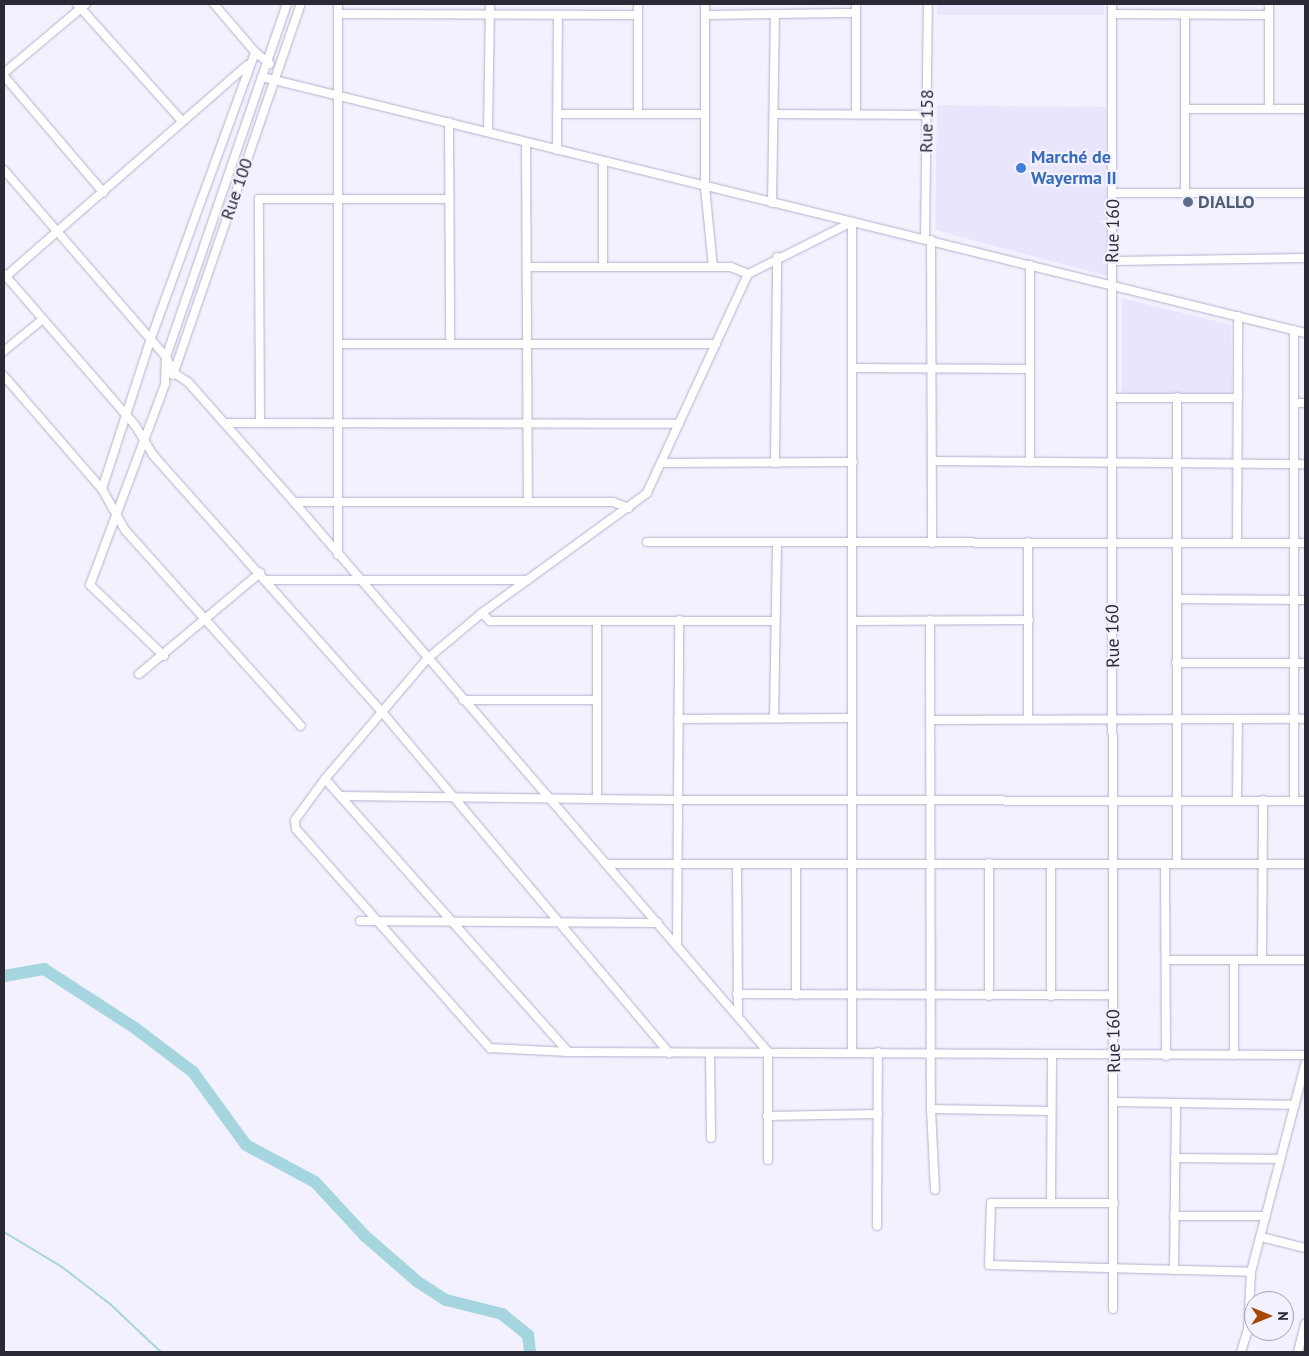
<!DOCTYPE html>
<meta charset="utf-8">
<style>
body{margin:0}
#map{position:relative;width:1309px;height:1356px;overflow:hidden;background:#f3f1fe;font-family:"PT Sans",sans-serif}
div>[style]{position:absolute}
.built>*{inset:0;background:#e9e5fd;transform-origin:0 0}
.stream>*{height:2px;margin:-1px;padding:0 1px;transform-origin:1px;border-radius:1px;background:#a5d6e0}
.river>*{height:12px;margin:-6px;padding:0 6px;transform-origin:6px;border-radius:6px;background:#a5d6e0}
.roads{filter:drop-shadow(0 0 1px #b4afce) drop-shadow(0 0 1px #b4afce)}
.minor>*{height:8px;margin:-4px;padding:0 4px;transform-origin:4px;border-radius:4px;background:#fff}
.dots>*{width:14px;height:14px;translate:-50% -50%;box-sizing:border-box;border:2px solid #f3f1fe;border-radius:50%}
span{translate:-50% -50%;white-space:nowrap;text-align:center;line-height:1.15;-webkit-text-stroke:4.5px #f3f1fe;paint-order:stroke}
.street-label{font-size:18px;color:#2b2935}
.shop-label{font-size:18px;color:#366cbe;font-weight:700}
.left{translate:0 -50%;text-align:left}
.service-label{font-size:18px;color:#4e5e75;font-weight:700}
.frame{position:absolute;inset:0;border:5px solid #2b2935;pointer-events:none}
.north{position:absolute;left:1244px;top:1291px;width:50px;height:50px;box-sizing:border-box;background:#f3f1fe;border:1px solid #a3a1ae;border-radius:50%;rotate:90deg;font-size:14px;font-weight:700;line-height:20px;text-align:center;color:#2b2935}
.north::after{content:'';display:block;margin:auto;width:18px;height:22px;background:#a94707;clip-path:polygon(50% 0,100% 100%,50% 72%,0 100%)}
</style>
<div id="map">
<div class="built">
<i style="left:937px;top:4px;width:167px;height:11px"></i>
<i style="clip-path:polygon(937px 105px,1106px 107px,1107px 276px,935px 230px)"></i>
<i style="clip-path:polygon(1122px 298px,1231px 325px,1232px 394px,1122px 393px)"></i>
</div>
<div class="stream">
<i style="left:4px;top:1232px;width:68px;rotate:31.1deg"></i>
<i style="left:62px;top:1267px;width:61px;rotate:37.6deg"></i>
<i style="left:110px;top:1304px;width:70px;rotate:43.3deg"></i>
</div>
<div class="river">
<i style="left:4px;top:976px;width:41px;rotate:-9.9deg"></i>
<i style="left:44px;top:969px;width:108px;rotate:33deg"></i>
<i style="left:135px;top:1028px;width:73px;rotate:37.2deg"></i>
<i style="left:193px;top:1072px;width:90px;rotate:54deg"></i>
<i style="left:246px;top:1145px;width:78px;rotate:28.2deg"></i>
<i style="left:315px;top:1182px;width:74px;rotate:47.2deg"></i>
<i style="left:365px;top:1236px;width:70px;rotate:41deg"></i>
<i style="left:418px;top:1282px;width:33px;rotate:33deg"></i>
<i style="left:446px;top:1300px;width:58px;rotate:14deg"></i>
<i style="left:502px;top:1314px;width:33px;rotate:39deg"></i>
<i style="left:528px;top:1335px;width:17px;rotate:83deg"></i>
</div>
<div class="roads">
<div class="minor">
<i style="left:77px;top:4px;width:157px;rotate:48.1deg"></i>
<i style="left:214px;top:4px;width:63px;rotate:49.5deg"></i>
<i style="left:255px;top:52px;width:19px;rotate:39deg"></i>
<i style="left:638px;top:4px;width:110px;rotate:90deg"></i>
<i style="left:705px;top:4px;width:183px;rotate:90deg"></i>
<i style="left:705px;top:187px;width:80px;rotate:84.3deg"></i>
<i style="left:1112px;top:4px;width:1305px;rotate:89.96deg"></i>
<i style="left:1269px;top:4px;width:105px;rotate:90deg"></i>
<i style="left:339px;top:14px;width:299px;rotate:0.2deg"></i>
<i style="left:1112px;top:14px;width:157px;rotate:0.4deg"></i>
<i style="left:706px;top:15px;width:150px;rotate:-0.8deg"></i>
<i style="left:1185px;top:15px;width:177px;rotate:90deg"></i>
<i style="left:4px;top:73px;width:107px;rotate:-40.1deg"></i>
<i style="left:4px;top:76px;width:153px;rotate:49.5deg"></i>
<i style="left:262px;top:77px;width:1074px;rotate:13.79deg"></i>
<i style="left:1186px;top:109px;width:119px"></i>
<i style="left:856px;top:113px;width:109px;rotate:-90deg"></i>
<i style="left:557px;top:114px;width:148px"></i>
<i style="left:774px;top:114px;width:154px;rotate:0.4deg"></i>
<i style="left:449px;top:122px;width:222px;rotate:89.7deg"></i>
<i style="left:488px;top:132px;width:128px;rotate:-89.1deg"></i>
<i style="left:526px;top:143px;width:359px;rotate:89.7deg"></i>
<i style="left:557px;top:150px;width:135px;rotate:-89.6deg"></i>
<i style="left:4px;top:170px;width:247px;rotate:49.1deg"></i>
<i style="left:166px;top:357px;width:18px;rotate:63deg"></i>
<i style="left:174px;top:373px;width:17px;rotate:33deg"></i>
<i style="left:188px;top:382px;width:160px;rotate:48.5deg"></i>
<i style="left:294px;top:502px;width:726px;rotate:49.24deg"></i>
<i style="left:768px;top:1052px;width:108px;rotate:90deg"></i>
<i style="left:1114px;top:193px;width:191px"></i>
<i style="left:772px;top:203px;width:189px;rotate:-89.1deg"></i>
<i style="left:925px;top:239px;width:235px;rotate:-89.3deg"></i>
<i style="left:931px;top:240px;width:303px;rotate:89.8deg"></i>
<i style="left:1113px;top:261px;width:192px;rotate:-0.9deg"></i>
<i style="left:1030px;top:265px;width:197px;rotate:90deg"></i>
<i style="left:603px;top:266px;width:104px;rotate:-90deg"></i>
<i style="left:529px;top:267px;width:202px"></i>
<i style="left:731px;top:267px;width:18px;rotate:22deg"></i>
<i style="left:4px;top:274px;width:200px;rotate:49.1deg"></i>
<i style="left:135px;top:425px;width:35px;rotate:59deg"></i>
<i style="left:153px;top:455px;width:344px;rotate:48.3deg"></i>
<i style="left:382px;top:712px;width:446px;rotate:49.9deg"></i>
<i style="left:4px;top:278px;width:323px;rotate:-41.2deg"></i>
<i style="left:1294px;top:330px;width:471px;rotate:90deg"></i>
<i style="left:339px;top:344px;width:377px"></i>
<i style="left:4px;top:351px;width:50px;rotate:-39.4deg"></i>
<i style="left:854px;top:368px;width:176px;rotate:0.3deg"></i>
<i style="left:173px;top:375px;width:392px;rotate:-71deg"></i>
<i style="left:4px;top:376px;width:150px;rotate:49.1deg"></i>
<i style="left:102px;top:489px;width:47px;rotate:60.7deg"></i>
<i style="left:125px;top:530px;width:263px;rotate:48.1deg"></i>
<i style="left:1113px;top:398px;width:125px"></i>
<i style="left:1294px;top:403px;width:11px"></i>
<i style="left:260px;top:422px;width:223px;rotate:-90.3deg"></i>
<i style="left:259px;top:199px;width:190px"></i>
<i style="left:224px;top:423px;width:455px;rotate:0.1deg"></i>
<i style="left:933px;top:461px;width:372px;rotate:0.5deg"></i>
<i style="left:662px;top:463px;width:191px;rotate:-0.3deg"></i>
<i style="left:775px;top:463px;width:206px;rotate:-89.4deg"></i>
<i style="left:102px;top:489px;width:156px;rotate:-72deg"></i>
<i style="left:150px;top:341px;width:307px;rotate:-70deg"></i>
<i style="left:294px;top:502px;width:319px"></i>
<i style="left:613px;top:502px;width:17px;rotate:21deg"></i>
<i style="left:647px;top:542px;width:658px;rotate:0.09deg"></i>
<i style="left:1237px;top:543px;width:227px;rotate:-89.7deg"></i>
<i style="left:338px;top:555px;width:551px;rotate:-90deg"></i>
<i style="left:267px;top:580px;width:260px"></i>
<i style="left:1177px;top:599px;width:128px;rotate:0.4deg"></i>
<i style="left:482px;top:613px;width:11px;rotate:45deg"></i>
<i style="left:490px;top:621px;width:285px"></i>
<i style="left:930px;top:620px;width:489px;rotate:89.9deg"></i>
<i style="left:931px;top:1109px;width:81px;rotate:87.2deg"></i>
<i style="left:854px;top:621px;width:175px;rotate:-0.3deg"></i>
<i style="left:164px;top:656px;width:103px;rotate:-136.2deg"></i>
<i style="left:90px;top:585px;width:215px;rotate:-69.5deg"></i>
<i style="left:165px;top:384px;width:27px;rotate:-88deg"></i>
<i style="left:166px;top:357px;width:373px;rotate:-71.1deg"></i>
<i style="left:1176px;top:663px;width:129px"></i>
<i style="left:139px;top:674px;width:158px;rotate:-39.9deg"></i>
<i style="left:463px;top:700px;width:134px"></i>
<i style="left:774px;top:718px;width:175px;rotate:-89deg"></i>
<i style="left:678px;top:719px;width:174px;rotate:-0.3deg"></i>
<i style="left:1028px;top:719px;width:177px;rotate:-90deg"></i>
<i style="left:931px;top:720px;width:374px;rotate:-0.2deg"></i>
<i style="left:325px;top:779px;width:365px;rotate:48.3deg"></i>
<i style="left:341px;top:796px;width:336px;rotate:0.7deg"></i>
<i style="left:677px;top:800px;width:628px;rotate:0.09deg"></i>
<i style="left:597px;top:799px;width:178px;rotate:-90deg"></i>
<i style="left:1237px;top:800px;width:80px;rotate:-89.3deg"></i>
<i style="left:989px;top:863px;width:133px;rotate:90deg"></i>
<i style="left:606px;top:864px;width:699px"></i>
<i style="left:737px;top:864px;width:150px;rotate:89.6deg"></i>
<i style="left:796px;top:864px;width:131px;rotate:90deg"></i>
<i style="left:1165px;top:864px;width:192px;rotate:89.7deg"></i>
<i style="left:1177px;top:864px;width:467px;rotate:-90deg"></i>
<i style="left:360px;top:921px;width:298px;rotate:0.4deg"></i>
<i style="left:677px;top:946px;width:326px;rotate:-89.6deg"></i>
<i style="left:1262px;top:959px;width:159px;rotate:-89.6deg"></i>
<i style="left:1166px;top:960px;width:139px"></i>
<i style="left:1234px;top:960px;width:95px;rotate:90deg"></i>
<i style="left:737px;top:994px;width:376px;rotate:0.2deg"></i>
<i style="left:1051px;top:996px;width:132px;rotate:-90deg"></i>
<i style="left:852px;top:1052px;width:830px;rotate:-90deg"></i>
<i style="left:852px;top:222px;width:116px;rotate:153.4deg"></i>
<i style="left:748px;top:274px;width:241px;rotate:114.8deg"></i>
<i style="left:647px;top:493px;width:204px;rotate:144deg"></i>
<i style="left:482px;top:613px;width:72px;rotate:140.1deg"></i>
<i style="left:427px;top:659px;width:157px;rotate:130.4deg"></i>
<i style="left:325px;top:779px;width:51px;rotate:126.2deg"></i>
<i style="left:295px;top:820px;width:9px;rotate:84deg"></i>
<i style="left:296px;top:829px;width:293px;rotate:48.5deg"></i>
<i style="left:490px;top:1048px;width:78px;rotate:2.9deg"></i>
<i style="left:568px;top:1052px;width:737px;rotate:0.23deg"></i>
<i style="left:710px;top:1053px;width:85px;rotate:89.3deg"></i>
<i style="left:1114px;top:1102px;width:181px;rotate:0.9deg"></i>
<i style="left:931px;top:1109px;width:120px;rotate:1deg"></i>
<i style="left:767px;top:1116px;width:111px;rotate:-1deg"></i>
<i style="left:1175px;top:1158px;width:105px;rotate:0.5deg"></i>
<i style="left:1051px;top:1203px;width:147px;rotate:-89.6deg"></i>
<i style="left:1114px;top:1203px;width:123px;rotate:180deg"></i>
<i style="left:991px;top:1203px;width:62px;rotate:91.8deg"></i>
<i style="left:989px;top:1265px;width:262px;rotate:1.5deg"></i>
<i style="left:1174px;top:1216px;width:92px"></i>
<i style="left:877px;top:1226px;width:174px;rotate:-89.7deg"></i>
<i style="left:1261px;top:1237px;width:45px;rotate:14deg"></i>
<i style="left:1174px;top:1270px;width:167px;rotate:-89.3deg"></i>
<i style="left:1241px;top:1352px;width:24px;rotate:-73deg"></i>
<i style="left:1248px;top:1329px;width:57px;rotate:-87deg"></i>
<i style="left:1251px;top:1272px;width:215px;rotate:-75.4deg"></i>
<i style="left:1298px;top:1352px;width:29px;rotate:-76deg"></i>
</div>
</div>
<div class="dots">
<i style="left:1021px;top:168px;background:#3f7fe0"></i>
<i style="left:1188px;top:202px;background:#5c6f8a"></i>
</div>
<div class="street-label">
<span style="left:927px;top:121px;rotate:-89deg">Rue 158</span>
<span style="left:237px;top:189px;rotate:-71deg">Rue 100</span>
<span style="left:1113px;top:231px;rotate:-89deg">Rue 160</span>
<span style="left:1113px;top:636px;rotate:-91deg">Rue 160</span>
<span style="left:1114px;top:1041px;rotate:-91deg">Rue 160</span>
</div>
<div class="shop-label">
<span class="left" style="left:1031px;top:168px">Marché de<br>Wayerma II</span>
</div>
<div class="service-label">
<span class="left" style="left:1198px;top:202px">DIALLO</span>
</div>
<div class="frame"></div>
<div class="north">N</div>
</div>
